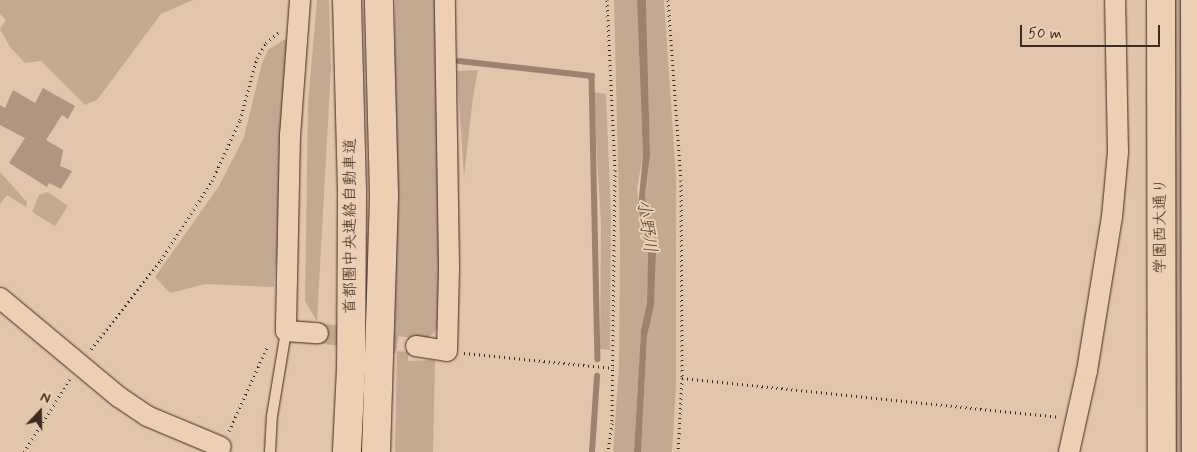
<!DOCTYPE html>
<meta charset="utf-8">
<style>
body{margin:0}
#map{position:relative;width:1197px;height:452px;overflow:hidden;background:#e2c6ab;font-family:Mynerve,"Klee One",sans-serif}
div>[style]{position:absolute}
.green>*{inset:0;background:#c3a991}
.water>*{inset:0;background:#9c836f}
.stream>*{height:5.5px;margin:-2.75px;padding:0 2.75px;transform-origin:2.75px;border-radius:2.75px;background:#9c836f}
.building>*{inset:0;background:#ae9680}
.minor-tunnel>*{height:20px;margin-top:-10px;transform-origin:0;background:repeating-linear-gradient(90deg,#c1a78f 0 20px,transparent 0 30px)}
.path>*{height:3px;margin-top:-1.5px;transform-origin:0;background:repeating-linear-gradient(90deg,#3b2a1e 0 1px,transparent 0 5px)}
.roads{filter:drop-shadow(0 0 1px #3b2a1e) drop-shadow(0 0 1px #3b2a1e)}
.service>*{height:10px;margin:-5px;padding:0 5px;transform-origin:5px;border-radius:5px;background:#edd0b4}
.minor>*{height:20px;margin:-10px;padding:0 10px;transform-origin:10px;border-radius:10px;background:#edd0b4}
.secondary>*{height:28px;margin:-14px;padding:0 14px;transform-origin:14px;border-radius:14px;background:#edd0b4}
.motorway>*{height:28px;margin:-14px;padding:0 14px;transform-origin:14px;border-radius:14px;background:#edd0b4}
span{translate:-50% -50%;white-space:nowrap;text-align:center;line-height:1.15;-webkit-text-stroke:4px #edd0b4;paint-order:stroke}
.street-label{font-size:16px;color:#3b2a1e}
.water-label{font-size:18px;color:#534032;font-style:italic}
.north{position:absolute;left:15px;top:387px;width:50px;height:50px;-webkit-text-stroke:4px #edd0b4;paint-order:stroke;rotate:21deg;font-size:14px;font-weight:700;line-height:20px;text-align:center;color:#3b2a1e}
.north::after{content:'';display:block;margin:auto;width:18px;height:22px;background:#3b2a1e;clip-path:polygon(50% 0,100% 100%,50% 72%,0 100%)}
.scale{position:absolute;left:1020px;top:25px;width:140px;height:22px;box-sizing:border-box;border:2px solid #3b2a1e;border-top:0;padding-left:6px;font-size:15px;line-height:18px;white-space:nowrap;color:#3b2a1e;-webkit-text-stroke:4px #edd0b4;paint-order:stroke}
</style>
<div id="map">
<div class="green">
<i style="clip-path:polygon(0 0,193px 0,161px 14px,97px 100px,85px 105px,41px 61px,25px 63px,10px 47px,0 29px,6px 20px,0 14px)"></i>
<i style="clip-path:polygon(317px 0,329px 0,331px 68px,317px 321px,305px 301px,308px 103px)"></i>
<i style="clip-path:polygon(395px 0,435px 0,441px 320px,435px 332px,426px 339px,395px 336px)"></i>
<i style="clip-path:polygon(614px 0,637px 0,643px 155px,637px 188px,641px 228px,648px 249px,647px 303px,641px 330px,634px 452px,613px 452px,619px 365px,620px 247px)"></i>
<i style="clip-path:polygon(646px 0,664px 0,676px 177px,676px 386px,672px 452px,641px 452px,647px 336px,655px 288px,656px 244px,647px 221px,645px 194px,650px 156px)"></i>
<i style="clip-path:polygon(1174px 0,1185px 0,1186px 452px,1173px 452px)"></i>
<i style="clip-path:polygon(290px 36px,285px 170px,274px 287px,205px 284px,170px 293px,155px 277px,219px 186px,244px 137px,262px 63px,268px 50px)"></i>
<i style="clip-path:polygon(478px 70px,473px 97px,464px 177px,457px 71px)"></i>
<i style="clip-path:polygon(593px 92px,606px 94px,611px 215px,610px 350px,600px 349px,601px 223px)"></i>
<i style="clip-path:polygon(0 172px,27px 202px,26px 207px,7px 195px,0 204px)"></i>
<i style="clip-path:polygon(48px 192px,68px 206px,55px 226px,32px 212px,39px 195px)"></i>
<i style="clip-path:polygon(397px 351px,408px 352px,408px 361px,435px 360px,433px 452px,395px 452px)"></i>
</div>
<div class="water">
<i style="clip-path:polygon(637px 0,646px 0,650px 156px,645px 194px,647px 221px,656px 254px,654px 305px,647px 336px,641px 452px,634px 452px,641px 330px,647px 303px,648px 249px,638px 207px,643px 155px)"></i>
</div>
<div class="stream">
<i style="left:459px;top:61px;width:134px;rotate:6.4deg"></i>
<i style="left:592px;top:76px;width:283px;rotate:88.8deg"></i>
<i style="left:592px;top:452px;width:76px;rotate:-86.2deg"></i>
</div>
<div class="building">
<i style="clip-path:polygon(43px 88px,75px 106px,68px 119px,62px 115px,46px 140px,63px 150px,60px 166px,72px 171px,61px 189px,49px 183px,47px 187px,9px 163px,25px 138px,0 125px,0 105px,5px 108px,13px 90px,35px 103px)"></i>
</div>
<div class="minor-tunnel">
<i style="left:318px;top:333px;width:99px;rotate:7.6deg"></i>
</div>
<div class="path">
<i style="left:607px;top:0;width:170px;rotate:87.3deg"></i>
<i style="left:615px;top:170px;width:253px;rotate:90.7deg"></i>
<i style="left:612px;top:423px;width:29px;rotate:98deg"></i>
<i style="left:668px;top:0;width:180px;rotate:85.9deg"></i>
<i style="left:681px;top:180px;width:198px;rotate:89.7deg"></i>
<i style="left:682px;top:378px;width:74px;rotate:93.1deg"></i>
<i style="left:91px;top:349px;width:113px;rotate:-51.8deg"></i>
<i style="left:161px;top:260px;width:94px;rotate:-57.2deg"></i>
<i style="left:212px;top:181px;width:67px;rotate:-65.3deg"></i>
<i style="left:240px;top:120px;width:64px;rotate:-74.7deg"></i>
<i style="left:257px;top:58px;width:17px;rotate:-59deg"></i>
<i style="left:266px;top:43px;width:17px;rotate:-40deg"></i>
<i style="left:464px;top:353px;width:150px;rotate:5.7deg"></i>
<i style="left:682px;top:378px;width:378px;rotate:5.9deg"></i>
<i style="left:229px;top:431px;width:94px;rotate:-65.6deg"></i>
<i style="left:24px;top:452px;width:86px;rotate:-57.8deg"></i>
</div>
<div class="roads">
<div class="service">
<i style="left:270px;top:452px;width:36px;rotate:-87deg"></i>
<i style="left:272px;top:416px;width:86px;rotate:-80.6deg"></i>
</div>
<div class="minor">
<i style="left:300px;top:0;width:135px;rotate:94.2deg"></i>
<i style="left:290px;top:135px;width:196px;rotate:91.2deg"></i>
<i style="left:286px;top:331px;width:32px;rotate:4deg"></i>
<i style="left:0;top:298px;width:155px;rotate:39.8deg"></i>
<i style="left:119px;top:397px;width:34px;rotate:34deg"></i>
<i style="left:147px;top:416px;width:80px;rotate:22.7deg"></i>
<i style="left:416px;top:346px;width:31px;rotate:9deg"></i>
<i style="left:447px;top:351px;width:84px;rotate:-88.6deg"></i>
<i style="left:449px;top:267px;width:267px;rotate:-90.9deg"></i>
<i style="left:1069px;top:452px;width:83px;rotate:-77.5deg"></i>
<i style="left:1087px;top:371px;width:156px;rotate:-80.8deg"></i>
<i style="left:1112px;top:217px;width:65px;rotate:-84.7deg"></i>
<i style="left:1118px;top:152px;width:152px;rotate:-91.1deg"></i>
</div>
<div class="secondary">
<i style="left:1161px;top:0;width:452px;rotate:89.9deg"></i>
<i style="left:1195px;top:0;width:452px;rotate:89.9deg"></i>
</div>
<div class="motorway">
<i style="left:347px;top:0;width:193px;rotate:88.5deg"></i>
<i style="left:352px;top:193px;width:176px;rotate:90.3deg"></i>
<i style="left:351px;top:369px;width:83px;rotate:92.8deg"></i>
<i style="left:376px;top:452px;width:257px;rotate:-88.2deg"></i>
<i style="left:384px;top:195px;width:195px;rotate:-91.5deg"></i>
</div>
</div>
<div class="street-label">
<span style="left:351px;top:226px;rotate:-90deg">首都圏中央連絡自動車道</span>
<span style="left:1161px;top:226px;rotate:-90deg">学園西大通り</span>
</div>
<div class="water-label">
<span style="left:646px;top:226px;rotate:82deg">小野川</span>
</div>
<div class="north">N</div>
<div class="scale">50 m</div>
</div>
